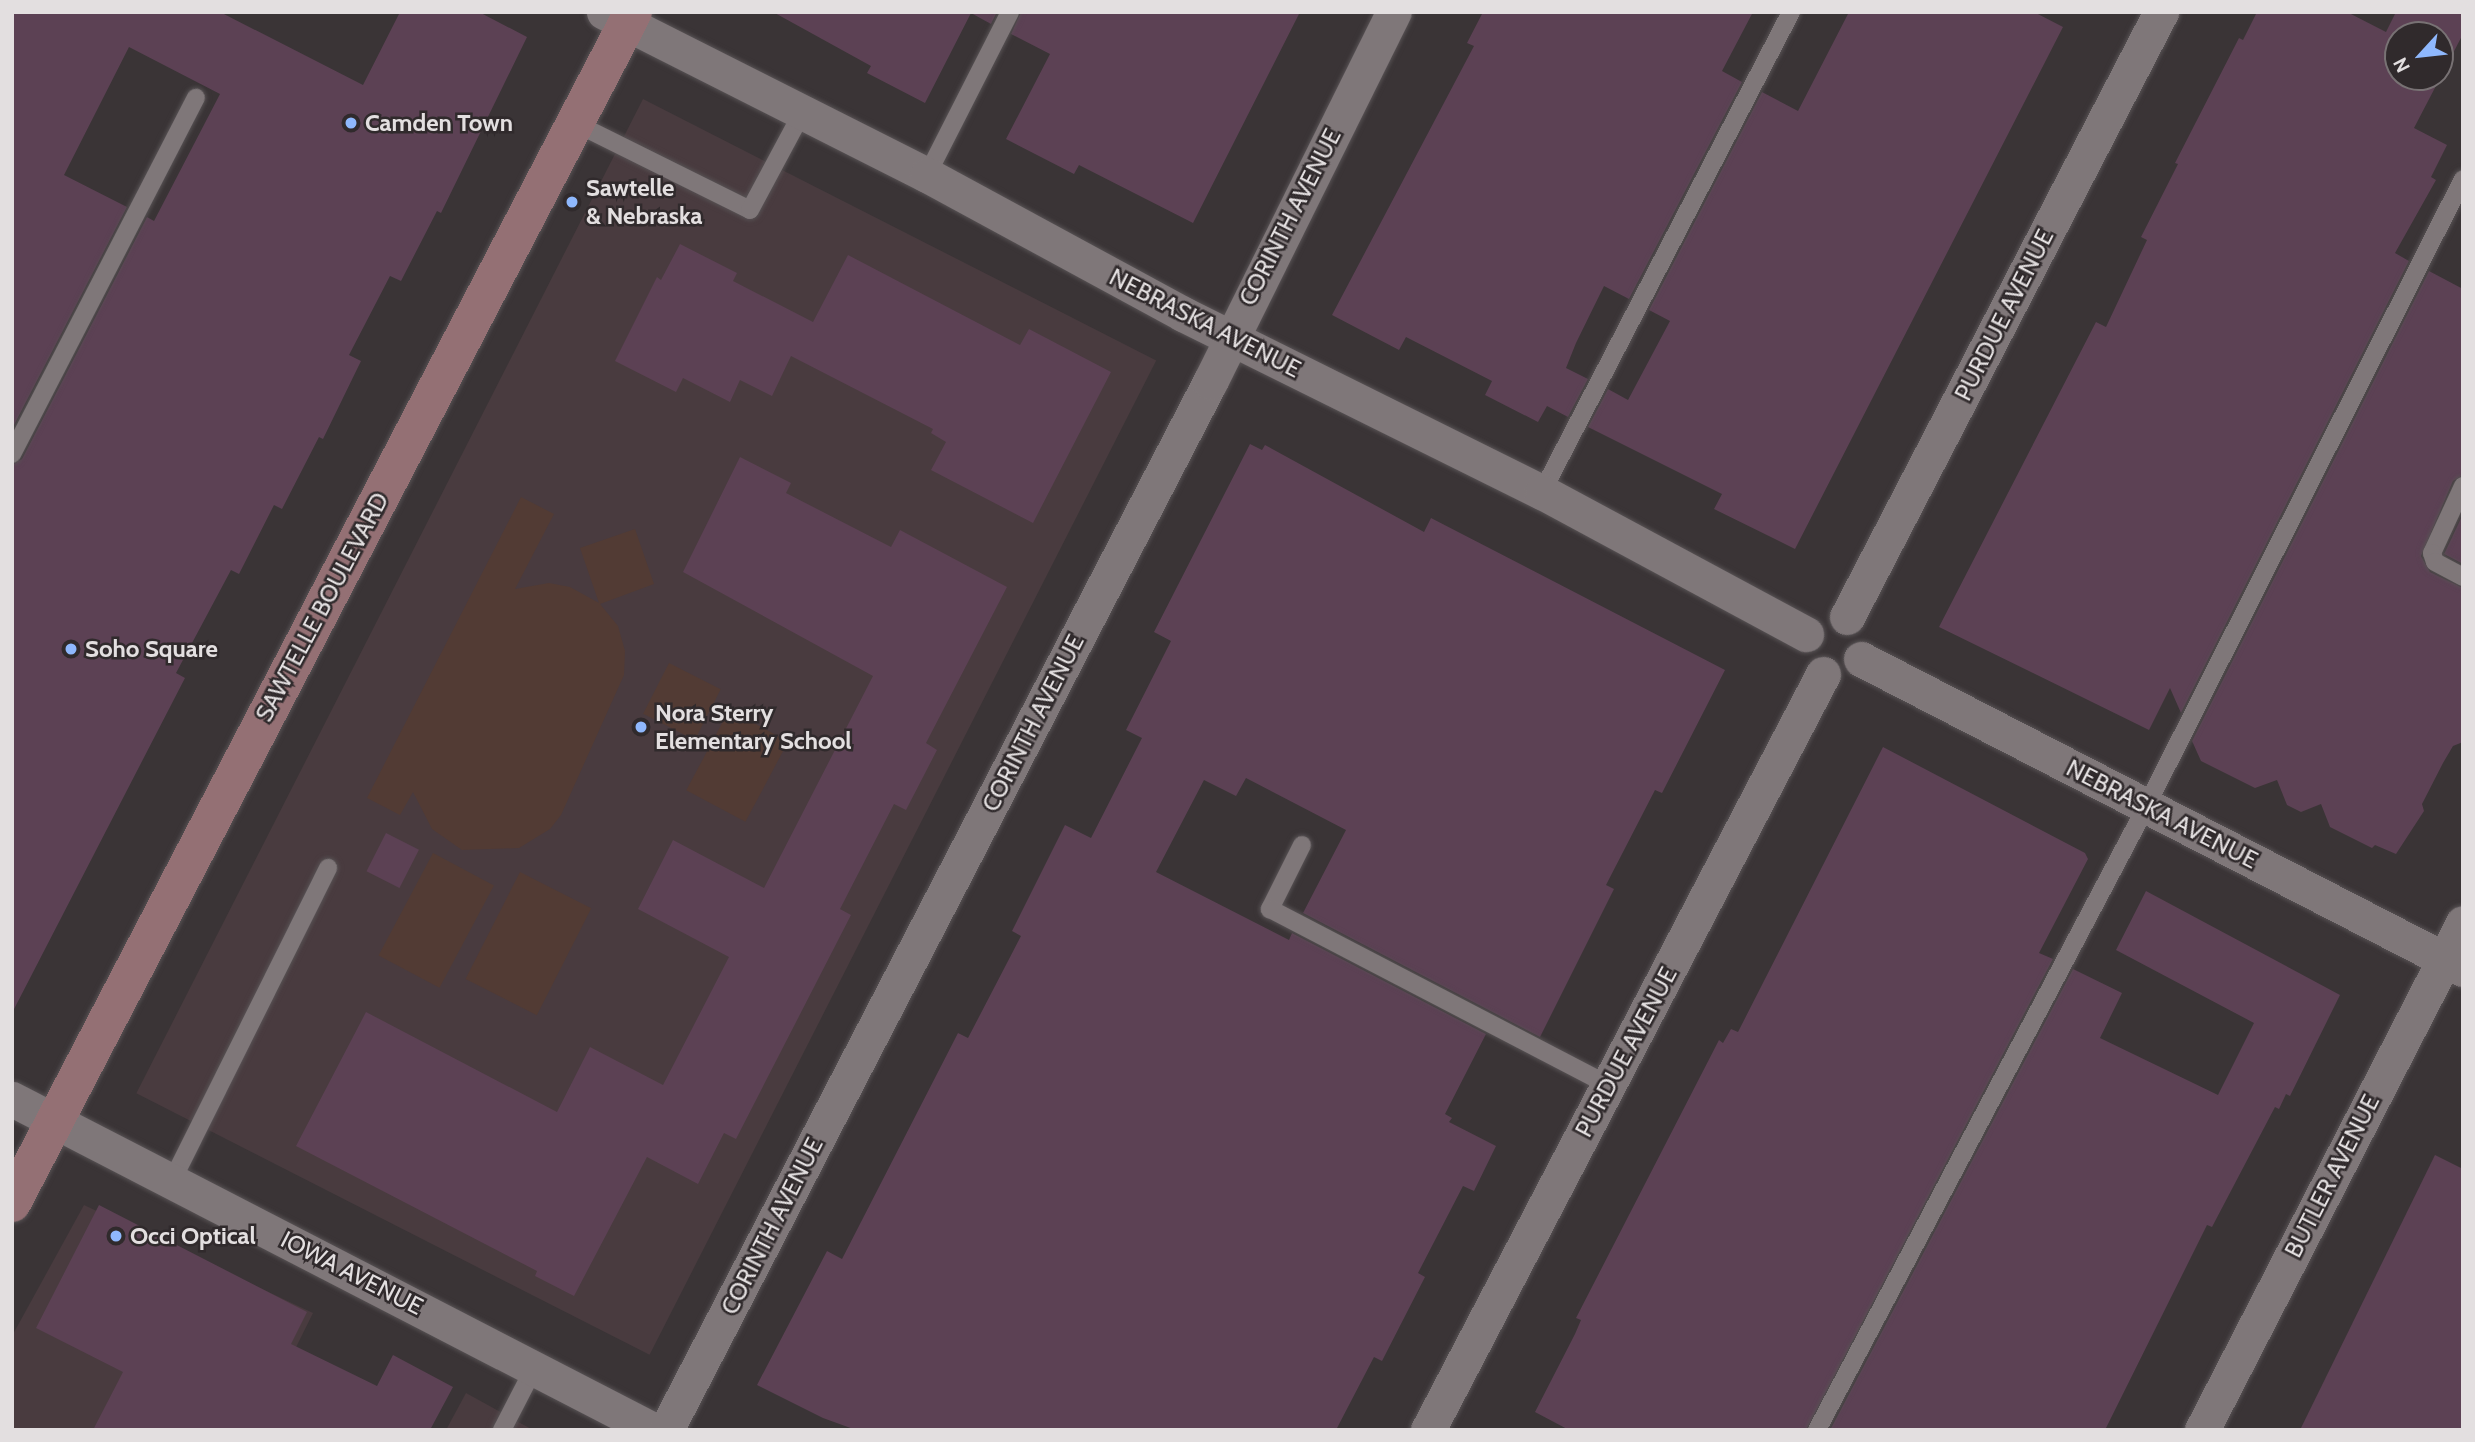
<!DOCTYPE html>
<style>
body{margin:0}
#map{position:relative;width:2475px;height:1442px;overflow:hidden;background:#3a3436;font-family:Cabin,sans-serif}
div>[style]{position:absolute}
.built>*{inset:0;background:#493b3f;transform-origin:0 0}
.green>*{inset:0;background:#523b34;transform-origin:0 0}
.building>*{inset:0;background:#5c4154;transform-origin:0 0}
.roads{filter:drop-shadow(0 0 2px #575254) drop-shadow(0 0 2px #575254)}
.lane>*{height:18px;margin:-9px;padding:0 9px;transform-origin:9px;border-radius:9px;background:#7f7779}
.street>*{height:35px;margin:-17.5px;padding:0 17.5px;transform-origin:17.5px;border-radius:17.5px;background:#7f7779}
.secondary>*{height:38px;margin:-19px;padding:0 19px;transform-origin:19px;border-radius:19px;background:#947074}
.dots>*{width:19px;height:19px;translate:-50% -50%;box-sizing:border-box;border:4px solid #302a2c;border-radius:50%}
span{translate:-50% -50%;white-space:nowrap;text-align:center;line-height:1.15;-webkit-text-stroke:5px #302a2c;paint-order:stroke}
.poi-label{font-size:24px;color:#e3dfe0;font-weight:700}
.left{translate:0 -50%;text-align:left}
.street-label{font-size:24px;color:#e3dfe0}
.frame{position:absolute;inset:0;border:14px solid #e3dfe0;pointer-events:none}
.north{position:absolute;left:2384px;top:21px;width:70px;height:70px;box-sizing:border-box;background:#302a2c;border:2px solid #787274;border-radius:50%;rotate:243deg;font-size:19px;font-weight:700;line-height:28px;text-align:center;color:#e3dfe0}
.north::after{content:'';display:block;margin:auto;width:24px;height:32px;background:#8fb8fd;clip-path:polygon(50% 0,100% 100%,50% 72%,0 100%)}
</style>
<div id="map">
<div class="built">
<i style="left:643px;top:99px;width:576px;height:1116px;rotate:27deg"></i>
<i style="clip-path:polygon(84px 1205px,313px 1313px,255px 1430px,12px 1430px,12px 1336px)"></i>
<i style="clip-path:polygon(466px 1393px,533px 1430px,446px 1430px)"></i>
</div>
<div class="green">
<i style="clip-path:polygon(521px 497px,554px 514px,515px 589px,549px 583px,570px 587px,599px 603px,580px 548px,635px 529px,654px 584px,600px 604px,618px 626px,625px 651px,624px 675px,561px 815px,550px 829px,519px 848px,462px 850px,432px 829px,413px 792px,400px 815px,367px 798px)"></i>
<i style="left:669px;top:663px;width:58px;height:57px;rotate:27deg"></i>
<i style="left:729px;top:710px;width:67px;height:91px;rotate:28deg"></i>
<i style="left:433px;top:853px;width:69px;height:116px;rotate:28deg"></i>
<i style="left:520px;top:872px;width:80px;height:120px;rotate:27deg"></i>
</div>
<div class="building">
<i style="clip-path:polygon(12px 12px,220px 12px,363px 85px,400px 12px,479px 12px,527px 37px,441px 213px,437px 211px,401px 281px,390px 276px,349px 355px,361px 361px,323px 439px,319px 437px,282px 509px,274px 505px,239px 574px,231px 570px,176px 673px,185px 678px,12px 1013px,12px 465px,22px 459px,147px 217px,154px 221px,220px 94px,129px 47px,64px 175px,127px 207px,12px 429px)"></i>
<i style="clip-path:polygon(773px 12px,997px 12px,991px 24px,971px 13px,925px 103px,867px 73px,871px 66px)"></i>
<i style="clip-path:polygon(1021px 12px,1300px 12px,1193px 223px,1079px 165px,1074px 174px,1006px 139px,1050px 54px,1011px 34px)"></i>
<i style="clip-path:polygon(1483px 12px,1753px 12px,1722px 71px,1742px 82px,1629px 299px,1604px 286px,1576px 343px,1566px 368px,1588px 379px,1568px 417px,1547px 406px,1538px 422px,1485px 395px,1492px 381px,1406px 337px,1399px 350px,1332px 315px,1474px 46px,1467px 43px)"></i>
<i style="clip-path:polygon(1849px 12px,2034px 12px,2063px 27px,1795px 549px,1714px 509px,1722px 494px,1588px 427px,1608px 389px,1628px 400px,1670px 321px,1649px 310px,1762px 92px,1798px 111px)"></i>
<i style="clip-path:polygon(evenodd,2257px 12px,2347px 12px,2386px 32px,2396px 12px,2463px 12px,2463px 34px,2414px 128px,2447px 145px,2431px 177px,2436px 180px,2395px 253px,2409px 261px,2181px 713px,2170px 688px,2149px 730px,1939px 627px,2096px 322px,2106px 327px,2147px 240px,2141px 237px,2178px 164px,2175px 163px,2239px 38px,2243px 40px,2257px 12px,2398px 35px,2440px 35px,2440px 77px,2398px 77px,2398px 35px)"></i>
<i style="clip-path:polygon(680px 244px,737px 273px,733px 281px,813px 322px,848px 255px,1020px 345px,1029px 329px,1111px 372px,1033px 523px,931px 470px,946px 442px,931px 433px,933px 429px,791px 356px,772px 396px,740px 380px,730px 402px,683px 378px,676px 392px,615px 361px,657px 277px,661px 280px)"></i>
<i style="clip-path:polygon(2429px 271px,2463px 289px,2463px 475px,2453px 481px,2421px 556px,2430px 572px,2463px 588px,2463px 742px,2453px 746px,2443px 763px,2422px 804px,2424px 811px,2396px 854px,2375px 845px,2372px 848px,2330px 827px,2321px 804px,2301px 812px,2287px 805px,2277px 780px,2255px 788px,2201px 761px,2192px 741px)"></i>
<i style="clip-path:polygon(1250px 444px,1262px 450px,1265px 445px,1424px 532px,1431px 518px,1725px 670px,1662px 793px,1655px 790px,1606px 885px,1614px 889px,1540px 1037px,1303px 913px,1346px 830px,1246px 778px,1236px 796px,1204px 780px,1156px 872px,1289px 940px,1292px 933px,1486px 1034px,1445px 1114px,1452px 1118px,1449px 1122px,1496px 1146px,1474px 1191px,1463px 1186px,1418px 1273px,1425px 1277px,1382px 1361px,1374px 1357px,1336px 1430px,856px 1430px,823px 1418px,757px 1385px,827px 1251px,842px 1259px,958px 1033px,968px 1038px,1021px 936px,1012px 931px,1065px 825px,1091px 838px,1142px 738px,1126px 730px,1171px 641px,1154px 632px)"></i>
<i style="clip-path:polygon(740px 457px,791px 483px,786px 493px,891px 547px,900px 530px,1007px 587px,926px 743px,937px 750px,906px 810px,894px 804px,840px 909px,851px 915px,736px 1139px,724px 1133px,698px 1184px,647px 1157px,574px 1296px,535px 1276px,537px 1271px,296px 1146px,366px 1012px,557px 1112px,590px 1047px,663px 1085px,729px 957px,638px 909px,673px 840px,764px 888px,873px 676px,683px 572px)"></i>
<i style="clip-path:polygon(2463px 514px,2463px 564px,2444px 554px)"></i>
<i style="clip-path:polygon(1883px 747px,2085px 853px,2088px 859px,2039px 953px,2053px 959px,1806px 1430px,1569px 1430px,1535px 1412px,1575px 1334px,1581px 1320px,1576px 1318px,1719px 1040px,1723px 1043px,1731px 1029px,1738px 1032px)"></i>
<i style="left:386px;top:833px;width:37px;height:43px;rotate:27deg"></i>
<i style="clip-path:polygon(2146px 891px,2340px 995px,2290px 1096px,2286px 1094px,2279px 1109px,2275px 1107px,2212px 1227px,2207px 1225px,2105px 1430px,1830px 1430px,2073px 969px,2122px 993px,2100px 1038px,2218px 1095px,2254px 1023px,2116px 950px)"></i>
<i style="clip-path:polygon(2435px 1155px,2463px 1169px,2463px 1430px,2300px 1430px)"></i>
<i style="clip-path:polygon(99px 1205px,307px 1312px,291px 1344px,377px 1386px,393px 1355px,453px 1387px,430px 1430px,93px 1430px,123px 1372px,36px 1328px)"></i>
</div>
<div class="roads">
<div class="lane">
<i style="left:575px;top:123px;width:195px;rotate:26.4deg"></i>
<i style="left:750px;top:210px;width:110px;rotate:-61.8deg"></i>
<i style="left:927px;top:175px;width:183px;rotate:-63deg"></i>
<i style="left:12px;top:454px;width:401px;rotate:-62.7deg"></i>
<i style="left:2463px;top:486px;width:74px;rotate:114.8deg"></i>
<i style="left:2432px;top:553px;width:9px;rotate:72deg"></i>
<i style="left:2435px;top:562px;width:32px;rotate:28deg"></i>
<i style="left:1542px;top:492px;width:541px;rotate:-62.58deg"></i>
<i style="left:1302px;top:845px;width:72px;rotate:116.6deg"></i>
<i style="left:1270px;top:909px;width:381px;rotate:27.5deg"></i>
<i style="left:172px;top:1181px;width:350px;rotate:-63.5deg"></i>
<i style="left:502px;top:1430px;width:72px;rotate:-62.7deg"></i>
<i style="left:1817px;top:1430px;width:705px;rotate:-62.16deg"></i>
<i style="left:2146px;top:807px;width:703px;rotate:-63.22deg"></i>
</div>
<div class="street">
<i style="left:604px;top:12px;width:362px;rotate:26.8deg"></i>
<i style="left:927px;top:175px;width:291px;rotate:28.5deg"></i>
<i style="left:1183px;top:314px;width:401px;rotate:26.4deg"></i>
<i style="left:1542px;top:492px;width:300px;rotate:28.3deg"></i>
<i style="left:1847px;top:617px;width:682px;rotate:-62.57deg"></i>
<i style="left:1861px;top:659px;width:677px;rotate:27.25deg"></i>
<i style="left:12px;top:1099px;width:721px;rotate:27.31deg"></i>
<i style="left:666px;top:1430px;width:1181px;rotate:-62.57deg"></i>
<i style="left:1210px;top:382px;width:413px;rotate:-63.6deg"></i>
<i style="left:1428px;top:1430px;width:853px;rotate:-62.41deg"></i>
<i style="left:2202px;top:1430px;width:570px;rotate:-62.76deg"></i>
</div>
<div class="secondary">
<i style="left:12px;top:1203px;width:1343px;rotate:-62.46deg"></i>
</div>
</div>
<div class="dots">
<i style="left:351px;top:123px;background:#8fb8fd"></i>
<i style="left:572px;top:202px;background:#8fb8fd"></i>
<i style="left:71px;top:649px;background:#8fb8fd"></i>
<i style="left:641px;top:727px;background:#8fb8fd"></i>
<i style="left:116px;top:1236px;background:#8fb8fd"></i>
</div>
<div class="poi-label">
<span class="left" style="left:365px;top:123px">Camden Town</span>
<span class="left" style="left:586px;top:202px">Sawtelle<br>&amp; Nebraska</span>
<span class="left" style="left:85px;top:649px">Soho Square</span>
<span class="left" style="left:655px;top:727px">Nora Sterry<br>Elementary School</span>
<span class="left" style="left:130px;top:1236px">Occi Optical</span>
</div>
<div class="street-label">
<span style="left:1290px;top:217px;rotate:-63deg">CORINTH AVENUE</span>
<span style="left:2004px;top:315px;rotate:-63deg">PURDUE AVENUE</span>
<span style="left:1205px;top:323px;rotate:27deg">NEBRASKA AVENUE</span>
<span style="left:322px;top:607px;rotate:-62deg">SAWTELLE BOULEVARD</span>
<span style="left:1033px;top:723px;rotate:-63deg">CORINTH AVENUE</span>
<span style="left:2162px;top:814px;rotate:27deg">NEBRASKA AVENUE</span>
<span style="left:1626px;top:1052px;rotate:-62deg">PURDUE AVENUE</span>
<span style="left:2332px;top:1176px;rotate:-63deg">BUTLER AVENUE</span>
<span style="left:772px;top:1226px;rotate:-63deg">CORINTH AVENUE</span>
<span style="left:352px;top:1273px;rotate:27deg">IOWA AVENUE</span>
</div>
<div class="frame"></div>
<div class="north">N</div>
</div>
